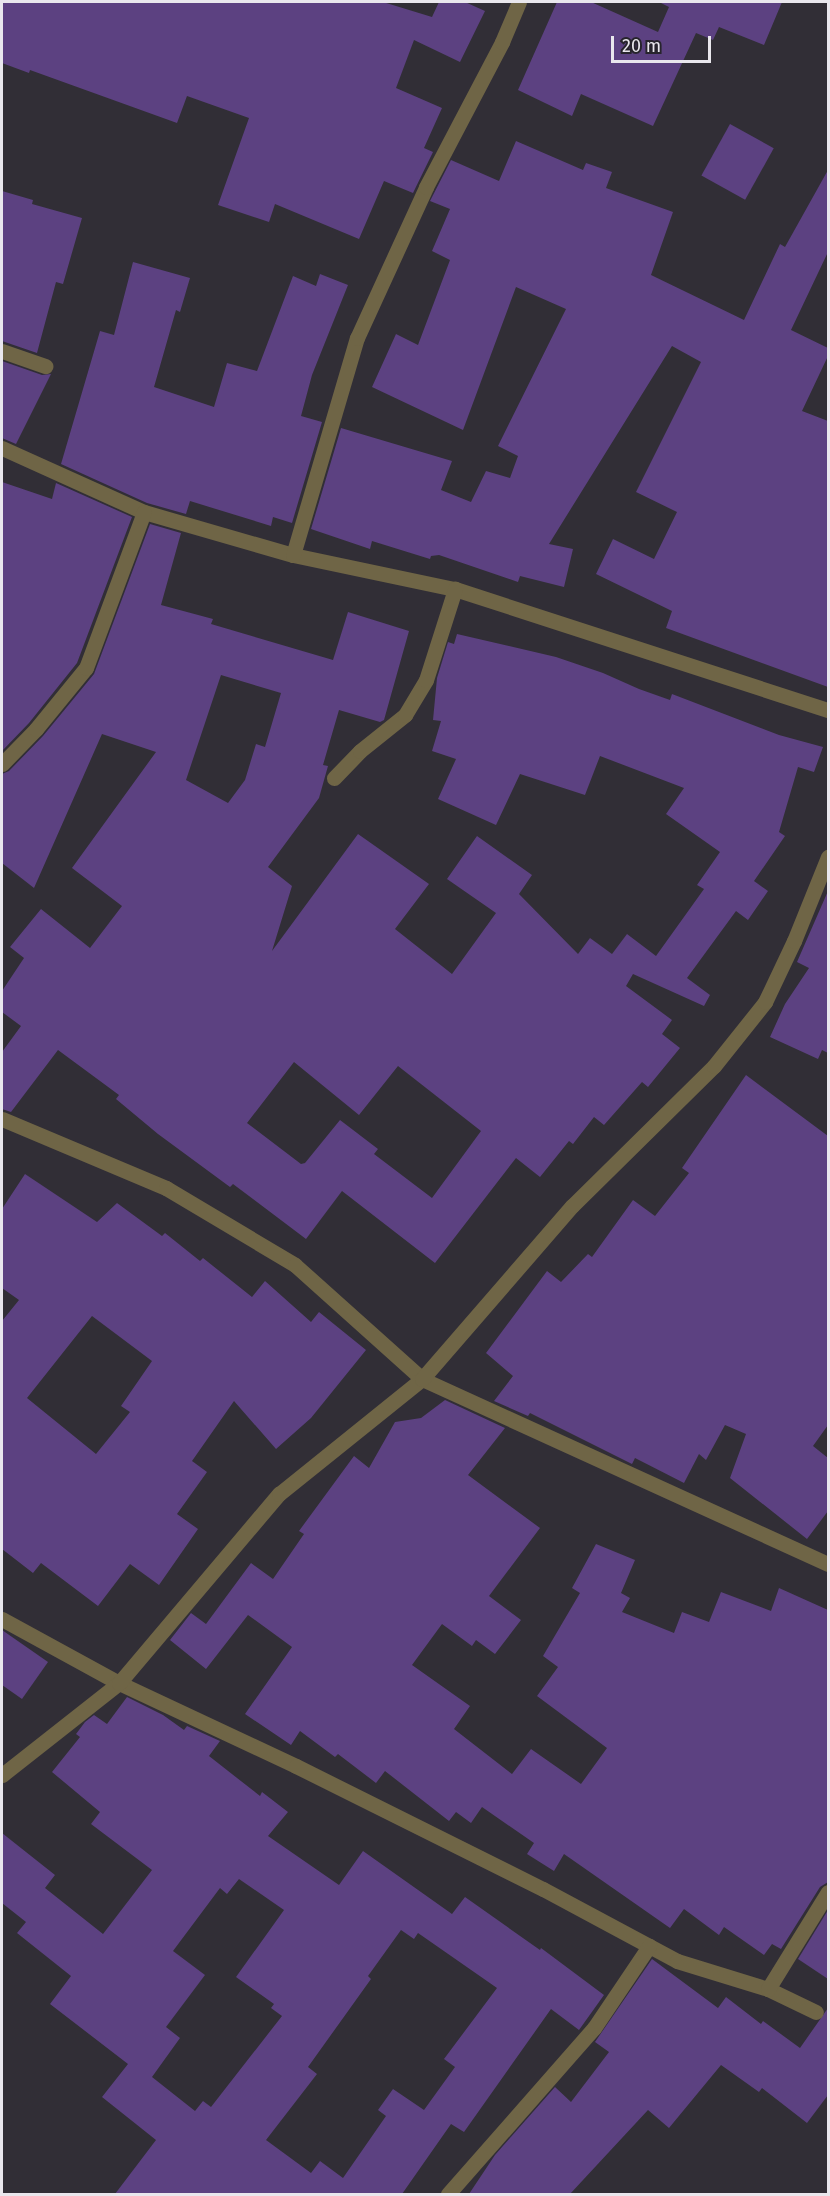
<!DOCTYPE html>
<style>
body{margin:0}
#map{position:relative;width:830px;height:2196px;overflow:hidden;background:#312e36;font-family:"Fira Sans",sans-serif}
div>[style]{position:absolute}
.building>*{inset:0;background:#5c4181;transform-origin:0 0}
.street>*{height:15px;margin:-7.5px;padding:0 7.5px;transform-origin:7.5px;border-radius:7.5px;background:#6f6546}
span{translate:-50% -50%;white-space:nowrap;text-align:center;line-height:1.15;-webkit-text-stroke:6px #27242c;paint-order:stroke}
.frame{position:absolute;inset:0;border:3px solid #e9e7ed;pointer-events:none}
.scale{position:absolute;left:611px;top:36px;width:100px;height:27px;box-sizing:border-box;border:3px solid #e9e7ed;border-top:0;padding-left:8px;font-size:18px;line-height:21px;white-space:nowrap;color:#e9e7ed;-webkit-text-stroke:4px #27242c;paint-order:stroke}
</style>
<div id="map">
<div class="building">
<i style="clip-path:polygon(2px 2px,383px 2px,432px 17px,439px 2px,465px 2px,485px 11px,460px 62px,414px 40px,396px 88px,442px 108px,424px 148px,433px 152px,413px 193px,384px 181px,359px 239px,275px 204px,269px 222px,218px 205px,249px 118px,187px 96px,177px 123px,30px 70px,29px 73px,2px 63px)"></i>
<i style="clip-path:polygon(557px 2px,591px 2px,658px 32px,669px 7px,659px 2px,782px 2px,764px 45px,719px 27px,713px 40px,696px 33px,653px 126px,581px 94px,572px 116px,518px 90px)"></i>
<i style="left:730px;top:124px;width:50px;height:59px;rotate:29deg"></i>
<i style="clip-path:polygon(516px 141px,583px 170px,586px 163px,612px 172px,606px 188px,673px 212px,651px 275px,744px 320px,780px 244px,785px 247px,828px 170px,828px 252px,791px 330px,828px 348px,828px 356px,802px 411px,828px 421px,828px 687px,666px 628px,672px 611px,596px 574px,613px 539px,654px 559px,677px 512px,636px 492px,701px 362px,672px 346px,549px 544px,573px 549px,564px 587px,520px 576px,518px 582px,439px 555px,431px 556px,430px 559px,372px 541px,370px 549px,311px 529px,341px 428px,452px 461px,441px 490px,471px 502px,486px 471px,510px 478px,518px 456px,498px 446px,566px 309px,516px 287px,463px 430px,372px 387px,396px 334px,418px 345px,450px 260px,432px 251px,450px 209px,430px 201px,451px 160px,499px 181px)"></i>
<i style="clip-path:polygon(2px 191px,33px 200px,32px 204px,82px 218px,63px 284px,56px 282px,37px 353px,2px 341px)"></i>
<i style="clip-path:polygon(133px 262px,190px 278px,180px 312px,176px 310px,154px 387px,214px 407px,227px 363px,257px 371px,293px 276px,316px 286px,320px 274px,348px 285px,312px 375px,301px 416px,322px 422px,292px 523px,273px 517px,271px 526px,190px 501px,186px 514px,147px 503px,61px 464px,100px 331px,114px 335px)"></i>
<i style="clip-path:polygon(2px 361px,42px 375px,51px 374px,16px 444px,2px 438px)"></i>
<i style="clip-path:polygon(2px 482px,52px 499px,56px 483px,132px 517px,77px 663px,29px 723px,2px 751px)"></i>
<i style="clip-path:polygon(evenodd,150px 524px,181px 533px,161px 605px,213px 619px,211px 624px,333px 660px,348px 612px,409px 631px,384px 720px,380px 722px,339px 710px,323px 765px,328px 766px,319px 798px,268px 867px,292px 886px,272px 951px,358px 834px,429px 884px,395px 929px,452px 974px,496px 913px,447px 879px,477px 836px,532px 875px,519px 894px,578px 954px,590px 938px,612px 954px,627px 934px,656px 956px,704px 889px,697px 885px,720px 852px,666px 814px,684px 788px,600px 756px,585px 795px,520px 774px,496px 825px,438px 799px,456px 759px,432px 751px,441px 721px,433px 720px,437px 678px,448px 642px,454px 644px,457px 634px,556px 657px,603px 673px,639px 689px,670px 700px,672px 694px,779px 735px,823px 747px,814px 772px,798px 767px,779px 832px,785px 836px,754px 881px,768px 891px,748px 920px,736px 911px,687px 978px,710px 995px,704px 1006px,633px 974px,626px 986px,672px 1020px,662px 1034px,680px 1048px,648px 1087px,642px 1082px,604px 1125px,594px 1117px,573px 1144px,569px 1141px,540px 1177px,516px 1158px,435px 1263px,342px 1191px,306px 1239px,233px 1184px,230px 1187px,158px 1134px,116px 1099px,119px 1095px,58px 1050px,11px 1112px,2px 1109px,2px 1052px,21px 1026px,2px 1012px,2px 991px,24px 958px,10px 947px,41px 909px,90px 948px,122px 906px,72px 868px,156px 752px,102px 734px,34px 888px,2px 863px,2px 774px,9px 771px,43px 736px,94px 674px,150px 524px,221px 675px,281px 693px,265px 747px,256px 744px,245px 780px,228px 803px,186px 780px,221px 675px,150px 524px,294px 1062px,359px 1115px,398px 1066px,481px 1131px,432px 1198px,374px 1154px,378px 1149px,340px 1120px,305px 1163px,301px 1164px,247px 1123px,294px 1062px)"></i>
<i style="clip-path:polygon(828px 891px,828px 1053px,822px 1050px,818px 1059px,770px 1037px,785px 1004px,809px 968px,797px 962px)"></i>
<i style="clip-path:polygon(746px 1075px,828px 1136px,828px 1425px,813px 1446px,828px 1458px,828px 1511px,807px 1539px,730px 1478px,746px 1434px,725px 1425px,706px 1460px,699px 1454px,684px 1483px,635px 1458px,632px 1464px,530px 1413px,528px 1416px,494px 1401px,513px 1376px,486px 1353px,547px 1271px,561px 1282px,588px 1254px,592px 1257px,633px 1200px,655px 1216px,689px 1173px,682px 1168px)"></i>
<i style="clip-path:polygon(evenodd,25px 1174px,97px 1222px,117px 1203px,162px 1236px,165px 1233px,200px 1261px,203px 1258px,252px 1297px,265px 1281px,311px 1322px,319px 1312px,366px 1350px,311px 1418px,276px 1449px,234px 1401px,192px 1461px,207px 1472px,177px 1514px,198px 1529px,159px 1585px,130px 1564px,98px 1606px,41px 1563px,33px 1573px,2px 1549px,2px 1321px,19px 1300px,2px 1288px,2px 1209px,25px 1174px,92px 1316px,152px 1361px,121px 1406px,130px 1412px,96px 1454px,27px 1398px,92px 1316px)"></i>
<i style="clip-path:polygon(445px 1400px,505px 1428px,468px 1475px,540px 1528px,489px 1596px,521px 1620px,495px 1654px,476px 1640px,472px 1646px,442px 1624px,412px 1665px,470px 1706px,454px 1729px,512px 1774px,531px 1749px,581px 1784px,607px 1748px,537px 1696px,558px 1667px,543px 1656px,580px 1593px,572px 1588px,596px 1544px,635px 1560px,621px 1593px,630px 1598px,622px 1612px,674px 1633px,682px 1612px,709px 1622px,721px 1592px,771px 1611px,779px 1588px,828px 1610px,828px 1882px,820px 1887px,781px 1949px,772px 1944px,764px 1955px,724px 1927px,719px 1935px,684px 1909px,670px 1928px,564px 1854px,554px 1871px,527px 1854px,534px 1843px,482px 1807px,471px 1823px,456px 1812px,449px 1821px,385px 1771px,376px 1783px,338px 1754px,335px 1757px,300px 1731px,291px 1745px,245px 1714px,292px 1647px,248px 1615px,206px 1669px,170px 1640px,191px 1613px,206px 1624px,251px 1563px,273px 1579px,304px 1534px,299px 1531px,354px 1456px,369px 1468px,395px 1422px,421px 1418px)"></i>
<i style="clip-path:polygon(2px 1630px,48px 1662px,22px 1699px,2px 1685px)"></i>
<i style="clip-path:polygon(evenodd,127px 1697px,163px 1715px,184px 1730px,187px 1726px,220px 1741px,209px 1756px,260px 1796px,262px 1792px,288px 1812px,268px 1836px,339px 1885px,363px 1851px,452px 1914px,465px 1897px,540px 1950px,541px 1948px,604px 1995px,579px 2030px,551px 2009px,464px 2132px,451px 2124px,402px 2194px,115px 2194px,156px 2140px,102px 2097px,128px 2064px,50px 2004px,71px 1976px,17px 1933px,26px 1922px,2px 1903px,2px 1833px,55px 1875px,45px 1888px,103px 1934px,152px 1870px,91px 1824px,100px 1812px,52px 1772px,80px 1737px,76px 1734px,85px 1722px,94px 1715px,107px 1724px,127px 1697px,239px 1879px,284px 1910px,236px 1977px,274px 2004px,271px 2008px,282px 2016px,211px 2107px,203px 2101px,195px 2111px,152px 2077px,180px 2038px,166px 2027px,205px 1975px,173px 1951px,220px 1888px,227px 1894px,239px 1879px,127px 1697px,401px 1930px,414px 1939px,418px 1933px,497px 1988px,444px 2059px,455px 2067px,424px 2110px,393px 2089px,378px 2110px,386px 2116px,343px 2178px,320px 2161px,311px 2173px,266px 2140px,317px 2074px,308px 2067px,371px 1979px,368px 1976px,401px 1930px)"></i>
<i style="clip-path:polygon(828px 1910px,828px 1979px,798px 1959px)"></i>
<i style="clip-path:polygon(652px 1959px,718px 2008px,726px 1997px,761px 2024px,763px 2021px,800px 2048px,828px 2008px,828px 2095px,807px 2123px,762px 2088px,759px 2092px,721px 2065px,669px 2128px,648px 2110px,570px 2194px,469px 2194px,495px 2155px,555px 2087px,571px 2102px,609px 2052px,595px 2042px)"></i>
</div>
<div class="street">
<i style="left:2px;top:351px;width:46px;rotate:19.2deg"></i>
<i style="left:2px;top:448px;width:156px;rotate:24.3deg"></i>
<i style="left:144px;top:512px;width:155px;rotate:16.1deg"></i>
<i style="left:293px;top:555px;width:166px;rotate:11.9deg"></i>
<i style="left:455px;top:589px;width:392px;rotate:18deg"></i>
<i style="left:293px;top:555px;width:226px;rotate:-73.6deg"></i>
<i style="left:357px;top:338px;width:166px;rotate:-65.4deg"></i>
<i style="left:426px;top:187px;width:164px;rotate:-62.3deg"></i>
<i style="left:502px;top:42px;width:43px;rotate:-67deg"></i>
<i style="left:2px;top:764px;width:49px;rotate:-45.8deg"></i>
<i style="left:36px;top:729px;width:79px;rotate:-50.7deg"></i>
<i style="left:86px;top:668px;width:166px;rotate:-69.6deg"></i>
<i style="left:334px;top:778px;width:37px;rotate:-46deg"></i>
<i style="left:360px;top:751px;width:58px;rotate:-38.7deg"></i>
<i style="left:405px;top:715px;width:41px;rotate:-59deg"></i>
<i style="left:426px;top:680px;width:96px;rotate:-72.3deg"></i>
<i style="left:2px;top:1119px;width:178px;rotate:22.8deg"></i>
<i style="left:166px;top:1188px;width:150px;rotate:30.8deg"></i>
<i style="left:295px;top:1265px;width:171px;rotate:41.9deg"></i>
<i style="left:422px;top:1379px;width:446px;rotate:24.5deg"></i>
<i style="left:2px;top:1619px;width:133px;rotate:28.7deg"></i>
<i style="left:119px;top:1683px;width:195px;rotate:25.1deg"></i>
<i style="left:296px;top:1766px;width:276px;rotate:26.5deg"></i>
<i style="left:543px;top:1889px;width:152px;rotate:28.2deg"></i>
<i style="left:677px;top:1961px;width:95px;rotate:17.1deg"></i>
<i style="left:768px;top:1989px;width:53px;rotate:25.6deg"></i>
<i style="left:2px;top:1775px;width:149px;rotate:-38.2deg"></i>
<i style="left:119px;top:1683px;width:248px;rotate:-49.8deg"></i>
<i style="left:279px;top:1494px;width:184px;rotate:-38.8deg"></i>
<i style="left:422px;top:1379px;width:229px;rotate:-49.1deg"></i>
<i style="left:572px;top:1206px;width:199px;rotate:-44.6deg"></i>
<i style="left:714px;top:1066px;width:82px;rotate:-51.4deg"></i>
<i style="left:765px;top:1002px;width:68px;rotate:-64.6deg"></i>
<i style="left:794px;top:941px;width:91px;rotate:-68deg"></i>
<i style="left:768px;top:1989px;width:114px;rotate:-58.3deg"></i>
<i style="left:448px;top:2194px;width:221px;rotate:-48.7deg"></i>
<i style="left:594px;top:2028px;width:99px;rotate:-56.1deg"></i>
</div>
<div class="frame"></div>
<div class="scale">20 m</div>
</div>
